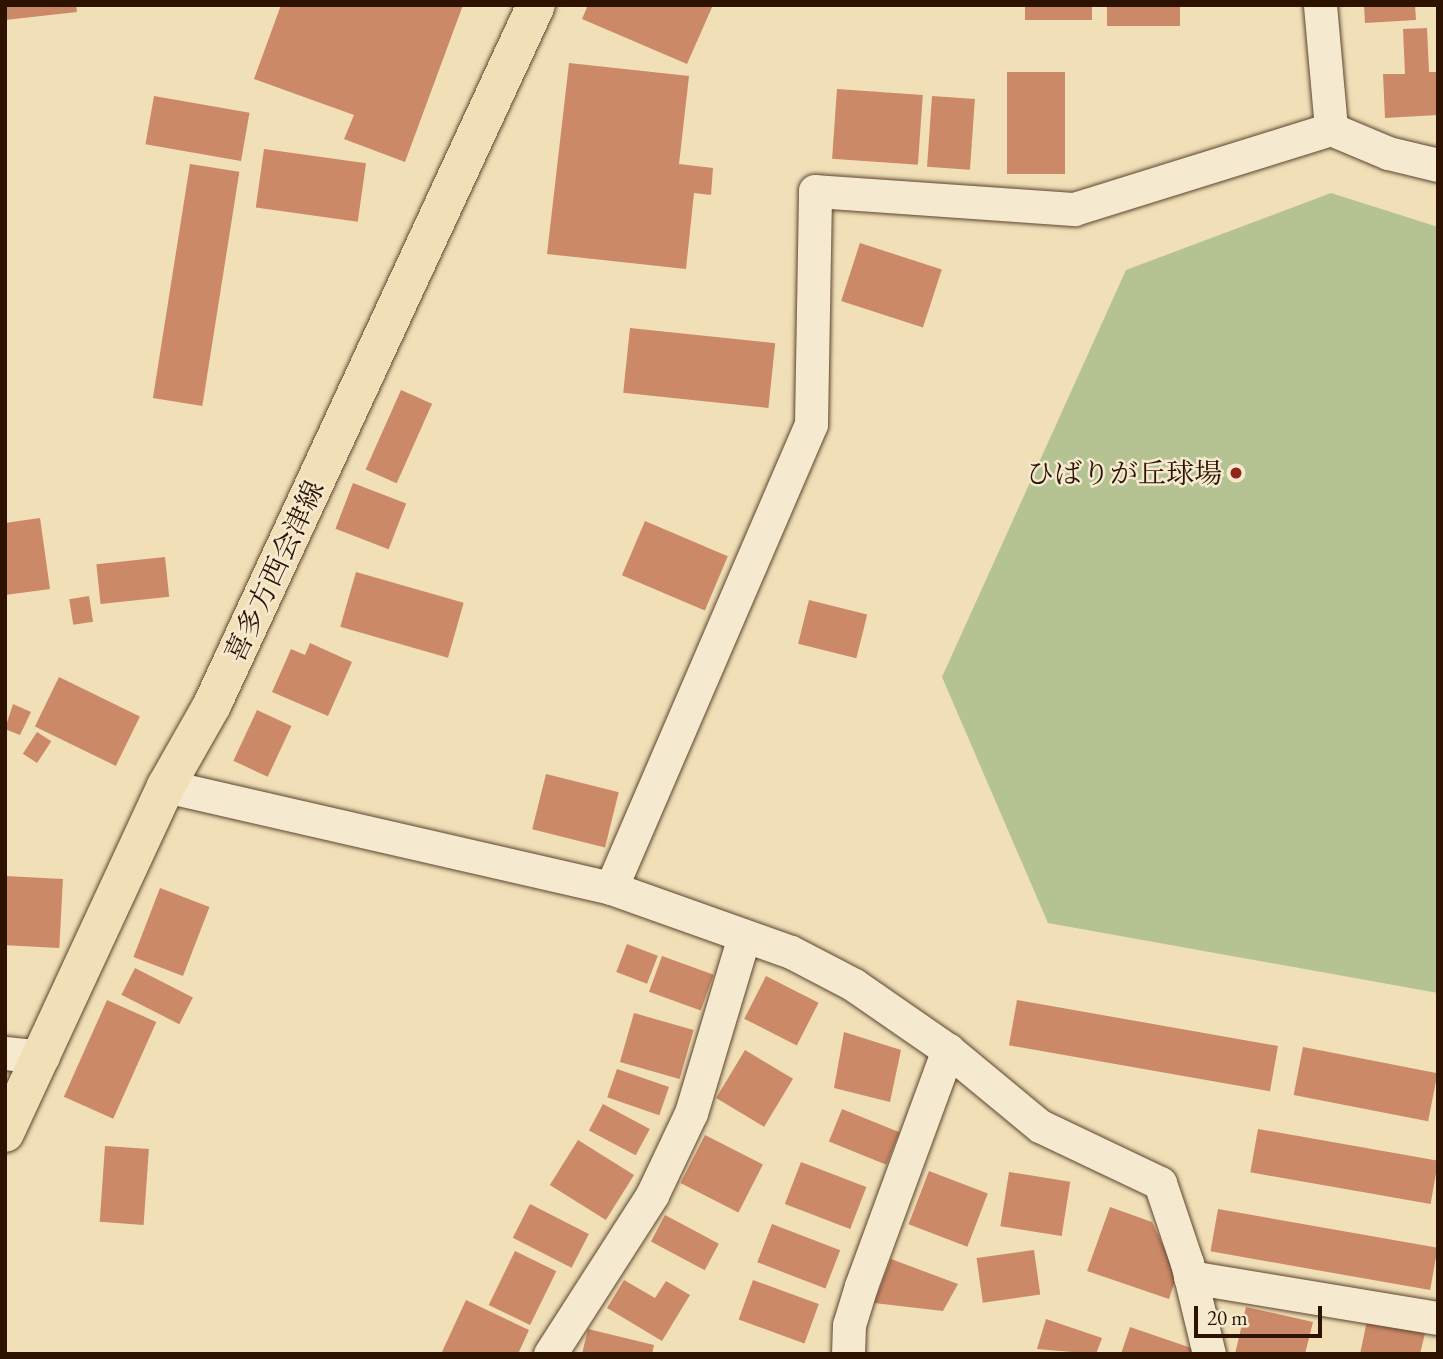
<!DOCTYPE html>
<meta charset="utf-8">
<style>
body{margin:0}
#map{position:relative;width:1443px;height:1359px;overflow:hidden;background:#f0dfb7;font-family:"EB Garamond","Noto Serif JP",serif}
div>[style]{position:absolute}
.green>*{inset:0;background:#b5c392}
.building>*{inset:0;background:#cb8967;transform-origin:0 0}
.roads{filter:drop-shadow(0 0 2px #5e452e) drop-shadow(0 0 2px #5e452e)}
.street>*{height:33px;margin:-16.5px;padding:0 16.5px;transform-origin:16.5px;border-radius:16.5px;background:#f5ead0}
.primary>*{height:38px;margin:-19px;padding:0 19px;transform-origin:19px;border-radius:19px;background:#f0dfb7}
.dots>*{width:19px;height:19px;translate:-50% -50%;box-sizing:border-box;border:4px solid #f5ead0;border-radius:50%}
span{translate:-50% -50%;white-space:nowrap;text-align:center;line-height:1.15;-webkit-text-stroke:5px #f5ead0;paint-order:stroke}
.poi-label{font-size:28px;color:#2d1200}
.right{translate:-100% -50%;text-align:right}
.street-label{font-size:28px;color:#2d1200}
.frame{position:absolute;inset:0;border:7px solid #2d1200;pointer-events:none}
.scale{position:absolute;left:1194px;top:1306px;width:128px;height:32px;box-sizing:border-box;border:4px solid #2d1200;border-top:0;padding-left:9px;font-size:21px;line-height:24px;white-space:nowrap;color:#2d1200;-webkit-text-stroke:5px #f5ead0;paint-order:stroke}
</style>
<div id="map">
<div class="green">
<i style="clip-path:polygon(1331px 193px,1438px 227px,1438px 993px,1048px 923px,942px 677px,1126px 270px)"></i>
</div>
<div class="building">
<i style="clip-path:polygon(5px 5px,76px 5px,77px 12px,5px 20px)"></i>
<i style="clip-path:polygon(281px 5px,463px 5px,405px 162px,344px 139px,354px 115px,254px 79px)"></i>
<i style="clip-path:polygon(588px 5px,713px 5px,687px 64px,582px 19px)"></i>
<i style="left:1025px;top:5px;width:67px;height:15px"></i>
<i style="left:1107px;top:5px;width:73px;height:21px"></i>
<i style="clip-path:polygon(1364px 5px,1415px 5px,1416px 20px,1365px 23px)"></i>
<i style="clip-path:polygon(1427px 28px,1429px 72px,1438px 72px,1438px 115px,1385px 118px,1383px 74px,1405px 74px,1403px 29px)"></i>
<i style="clip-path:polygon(569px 63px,689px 76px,679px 164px,713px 168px,711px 195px,694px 193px,686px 269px,547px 254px)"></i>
<i style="left:1007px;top:72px;width:58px;height:102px"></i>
<i style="left:837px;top:89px;width:86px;height:70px;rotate:4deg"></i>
<i style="left:154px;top:96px;width:97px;height:49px;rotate:10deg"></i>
<i style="left:932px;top:96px;width:43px;height:71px;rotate:4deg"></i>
<i style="left:264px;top:149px;width:103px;height:59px;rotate:8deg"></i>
<i style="left:190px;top:164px;width:50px;height:237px;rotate:9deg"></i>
<i style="left:860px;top:243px;width:86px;height:61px;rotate:18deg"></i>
<i style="left:630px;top:328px;width:146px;height:65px;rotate:6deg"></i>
<i style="left:401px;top:390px;width:34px;height:87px;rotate:24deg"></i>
<i style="left:353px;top:483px;width:57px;height:49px;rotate:21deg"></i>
<i style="clip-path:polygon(40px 518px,50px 589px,5px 595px,5px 523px)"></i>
<i style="left:645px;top:521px;width:90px;height:59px;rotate:23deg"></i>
<i style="left:165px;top:557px;width:40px;height:69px;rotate:84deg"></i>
<i style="left:356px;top:572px;width:112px;height:57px;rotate:16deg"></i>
<i style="left:89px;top:596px;width:26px;height:20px;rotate:81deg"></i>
<i style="left:809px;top:600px;width:60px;height:45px;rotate:14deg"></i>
<i style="clip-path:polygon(310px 643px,352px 662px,328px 716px,272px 692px,291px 649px,305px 655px)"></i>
<i style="left:59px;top:677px;width:90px;height:55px;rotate:26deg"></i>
<i style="clip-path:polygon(13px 704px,31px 712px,20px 735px,5px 729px)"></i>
<i style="left:257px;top:710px;width:38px;height:56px;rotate:25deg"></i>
<i style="left:37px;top:732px;width:17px;height:26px;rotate:33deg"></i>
<i style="left:546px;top:774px;width:75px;height:57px;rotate:14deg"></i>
<i style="left:5px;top:876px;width:58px;height:69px;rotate:3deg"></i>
<i style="left:160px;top:888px;width:53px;height:74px;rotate:21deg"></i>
<i style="left:627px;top:944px;width:33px;height:30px;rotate:21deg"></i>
<i style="left:662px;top:956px;width:55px;height:38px;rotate:20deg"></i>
<i style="left:135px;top:968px;width:65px;height:30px;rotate:27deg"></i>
<i style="left:766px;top:976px;width:59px;height:48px;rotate:27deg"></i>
<i style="left:107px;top:1000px;width:54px;height:106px;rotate:24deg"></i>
<i style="left:1017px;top:1000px;width:265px;height:46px;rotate:10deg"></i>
<i style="left:634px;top:1013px;width:62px;height:51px;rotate:16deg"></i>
<i style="clip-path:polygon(844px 1032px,901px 1050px,890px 1102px,834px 1088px)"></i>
<i style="left:1303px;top:1047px;width:137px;height:49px;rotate:11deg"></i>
<i style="left:745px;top:1050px;width:56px;height:56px;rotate:31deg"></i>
<i style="left:617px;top:1069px;width:55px;height:30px;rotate:19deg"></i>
<i style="left:603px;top:1104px;width:53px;height:30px;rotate:28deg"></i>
<i style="left:842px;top:1109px;width:62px;height:35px;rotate:22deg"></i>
<i style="left:1258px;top:1129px;width:183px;height:44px;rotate:10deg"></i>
<i style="left:705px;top:1135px;width:65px;height:54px;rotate:27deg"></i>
<i style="left:578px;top:1140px;width:66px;height:53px;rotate:32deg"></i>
<i style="left:105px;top:1146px;width:44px;height:76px;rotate:4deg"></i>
<i style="left:801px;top:1162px;width:70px;height:45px;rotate:21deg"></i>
<i style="left:929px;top:1171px;width:63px;height:57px;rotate:21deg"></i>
<i style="left:1009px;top:1172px;width:62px;height:55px;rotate:9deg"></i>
<i style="left:530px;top:1204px;width:66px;height:38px;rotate:27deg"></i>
<i style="clip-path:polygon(1110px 1207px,1152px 1222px,1177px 1275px,1169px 1299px,1087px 1271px)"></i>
<i style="left:1218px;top:1209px;width:223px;height:43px;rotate:10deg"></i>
<i style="left:665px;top:1215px;width:61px;height:30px;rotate:28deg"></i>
<i style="left:772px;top:1224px;width:73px;height:41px;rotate:21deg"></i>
<i style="left:1034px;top:1250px;width:45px;height:58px;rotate:82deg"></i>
<i style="left:515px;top:1251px;width:46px;height:60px;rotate:26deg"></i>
<i style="clip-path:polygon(891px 1259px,958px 1284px,943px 1311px,874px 1303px)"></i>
<i style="clip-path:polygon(624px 1280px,655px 1298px,666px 1281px,690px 1295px,662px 1341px,607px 1308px)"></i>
<i style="left:753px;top:1280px;width:70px;height:42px;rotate:20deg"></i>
<i style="clip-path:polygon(466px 1300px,529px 1330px,518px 1354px,441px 1354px)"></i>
<i style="clip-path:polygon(1246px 1307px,1313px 1322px,1305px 1354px,1235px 1354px)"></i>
<i style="clip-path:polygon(1368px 1316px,1426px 1329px,1420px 1354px,1360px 1354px)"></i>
<i style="clip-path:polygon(1046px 1319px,1102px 1338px,1096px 1354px,1037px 1349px)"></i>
<i style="clip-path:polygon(1130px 1327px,1203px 1352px,1202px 1354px,1121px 1354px)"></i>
<i style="clip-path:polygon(588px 1329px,654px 1345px,652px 1354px,582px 1354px)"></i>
</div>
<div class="roads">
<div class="street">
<i style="left:1320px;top:5px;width:124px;rotate:84.9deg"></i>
<i style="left:166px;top:786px;width:457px;rotate:12.9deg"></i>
<i style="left:611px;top:888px;width:191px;rotate:19.6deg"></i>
<i style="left:791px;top:952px;width:71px;rotate:27.6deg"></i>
<i style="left:854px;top:985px;width:114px;rotate:34.7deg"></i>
<i style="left:948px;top:1050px;width:119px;rotate:39.6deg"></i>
<i style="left:1040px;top:1126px;width:133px;rotate:25.4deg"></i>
<i style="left:1160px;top:1183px;width:84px;rotate:71.4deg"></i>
<i style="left:1187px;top:1263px;width:94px;rotate:76.4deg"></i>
<i style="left:611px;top:888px;width:505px;rotate:-66.68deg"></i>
<i style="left:811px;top:424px;width:233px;rotate:-89deg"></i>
<i style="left:815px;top:191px;width:260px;rotate:4deg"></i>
<i style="left:1074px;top:209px;width:269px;rotate:-17.3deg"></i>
<i style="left:1331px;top:129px;width:62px;rotate:22.8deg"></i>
<i style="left:1388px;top:153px;width:51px;rotate:13.5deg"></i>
<i style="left:5px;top:1053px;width:38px;rotate:6deg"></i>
<i style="left:1190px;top:1277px;width:251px;rotate:9.4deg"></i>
<i style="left:550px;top:1354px;width:189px;rotate:-57.3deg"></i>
<i style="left:652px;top:1195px;width:91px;rotate:-64.6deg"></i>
<i style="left:691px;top:1113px;width:185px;rotate:-73.3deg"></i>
<i style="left:848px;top:1354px;width:29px;rotate:-88deg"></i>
<i style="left:849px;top:1325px;width:41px;rotate:-72.9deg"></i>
<i style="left:861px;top:1286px;width:252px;rotate:-69.8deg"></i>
</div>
<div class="primary">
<i style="left:5px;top:1133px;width:383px;rotate:-65.1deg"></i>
<i style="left:166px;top:786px;width:93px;rotate:-60.4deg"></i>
<i style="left:212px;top:705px;width:771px;rotate:-65.16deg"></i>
</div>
</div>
<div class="dots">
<i style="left:1236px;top:473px;background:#8f2418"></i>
</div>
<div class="poi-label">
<span class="right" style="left:1222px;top:473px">ひばりが丘球場</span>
</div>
<div class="street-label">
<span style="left:274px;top:571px;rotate:-65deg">喜多方西会津線</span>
</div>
<div class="frame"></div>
<div class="scale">20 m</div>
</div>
